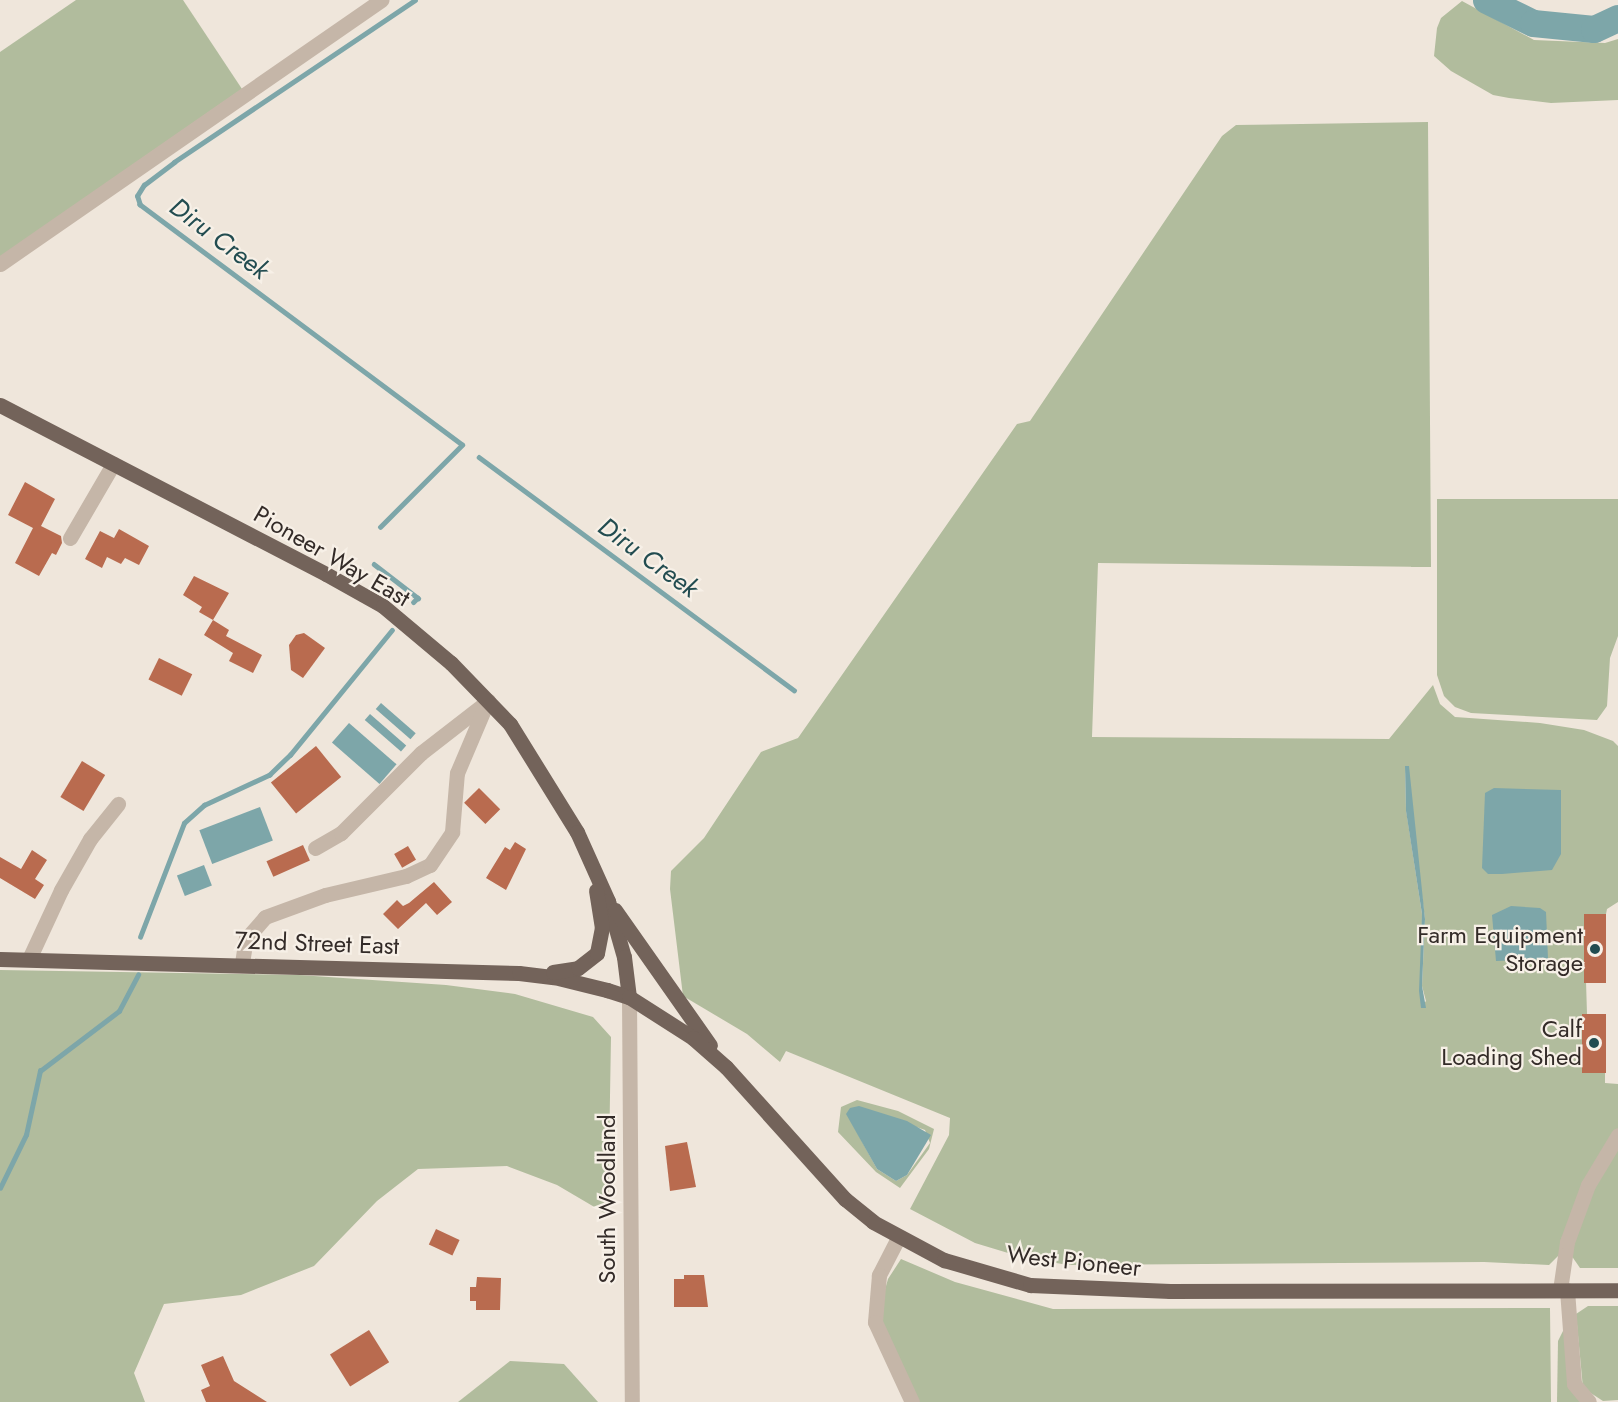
<!DOCTYPE html>
<style>
body{margin:0}
#map{position:relative;width:1618px;height:1402px;overflow:hidden;background:#efe6db;font-family:Jost,sans-serif}
div>[style]{position:absolute}
.green>*{inset:0;background:#b1bc9d}
.water>*{inset:0;background:#7da6a9;transform-origin:0 0}
.stream>*{height:4.5px;margin:-2.25px;padding:0 2.25px;transform-origin:2.25px;border-radius:2.25px;background:#7da6a9}
.river>*{height:27px;margin:-13.5px;padding:0 13.5px;transform-origin:13.5px;border-radius:13.5px;background:#7da6a9}
.building>*{inset:0;background:#b96b4f;transform-origin:0 0}
.minor>*{height:15px;margin:-7.5px;padding:0 7.5px;transform-origin:7.5px;border-radius:7.5px;background:#c5b6a8}
.major>*{height:15px;margin:-7.5px;padding:0 7.5px;transform-origin:7.5px;border-radius:7.5px;background:#73635a}
.dots>*{width:16px;height:16px;translate:-50% -50%;box-sizing:border-box;border:3px solid #f7f0e7;border-radius:50%}
span{translate:-50% -50%;white-space:nowrap;text-align:center;line-height:1.15;-webkit-text-stroke:4.5px #f7f0e7;paint-order:stroke}
.street-label{font-size:24px;color:#332b28}
.poi-label{font-size:24px;color:#332b28}
.right{translate:-100% -50%;text-align:right}
.water-label{font-size:26px;color:#224c50;font-style:italic}
</style>
<div id="map">
<div class="green">
<i style="clip-path:polygon(76px 0,183px 0,242px 89px,0 257px,0 52px)"></i>
<i style="clip-path:polygon(1462px 1px,1534px 40px,1605px 43px,1618px 39px,1618px 100px,1551px 103px,1509px 98px,1493px 95px,1451px 71px,1434px 56px,1437px 28px,1441px 18px)"></i>
<i style="clip-path:polygon(evenodd,1428px 122px,1431px 567px,1098px 563px,1092px 737px,1389px 739px,1433px 685px,1440px 704px,1455px 717px,1540px 723px,1584px 730px,1613px 741px,1618px 746px,1618px 902px,1607px 909px,1606px 914px,1584px 915px,1587px 1014px,1582px 1014px,1583px 1073px,1605px 1072px,1605px 1083px,1618px 1084px,1618px 1131px,1560px 1254px,1549px 1265px,1484px 1262px,1068px 1265px,1021px 1257px,975px 1243px,910px 1209px,949px 1135px,950px 1118px,786px 1051px,780px 1062px,747px 1034px,683px 996px,670px 889px,671px 871px,704px 838px,761px 752px,798px 738px,1017px 424px,1030px 421px,1222px 136px,1236px 125px,1428px 122px,1405px 766px,1425px 919px,1422px 986px,1426px 1001px,1421px 1007px,1422px 914px,1406px 810px,1405px 766px)"></i>
<i style="clip-path:polygon(1437px 499px,1618px 499px,1618px 636px,1610px 658px,1607px 706px,1597px 720px,1471px 713px,1455px 707px,1444px 696px,1437px 675px)"></i>
<i style="clip-path:polygon(0 970px,299px 975px,446px 985px,515px 994px,593px 1017px,611px 1037px,608px 1215px,557px 1185px,507px 1166px,418px 1169px,377px 1201px,314px 1266px,241px 1295px,164px 1304px,134px 1373px,145px 1402px,0 1402px)"></i>
<i style="clip-path:polygon(evenodd,857px 1100px,898px 1111px,934px 1129px,929px 1149px,900px 1188px,876px 1172px,838px 1132px,841px 1107px,857px 1100px,859px 1107px,925px 1130px,930px 1143px,907px 1175px,896px 1181px,877px 1169px,847px 1114px,859px 1107px)"></i>
<i style="clip-path:polygon(1618px 1142px,1618px 1268px,1580px 1268px,1571px 1255px,1583px 1208px)"></i>
<i style="clip-path:polygon(901px 1259px,955px 1282px,1053px 1309px,1550px 1308px,1551px 1402px,916px 1402px,887px 1345px,880px 1307px,888px 1279px)"></i>
<i style="clip-path:polygon(1588px 1306px,1618px 1306px,1618px 1400px,1603px 1401px,1583px 1388px,1576px 1314px)"></i>
<i style="clip-path:polygon(1564px 1329px,1580px 1402px,1557px 1402px,1558px 1341px)"></i>
<i style="clip-path:polygon(510px 1361px,564px 1364px,598px 1402px,458px 1402px)"></i>
</div>
<div class="water">
<i style="left:381px;top:703px;width:46px;height:8px;rotate:41deg"></i>
<i style="left:370px;top:714px;width:48px;height:8px;rotate:41deg"></i>
<i style="left:349px;top:723px;width:63px;height:26px;rotate:41deg"></i>
<i style="clip-path:polygon(1405px 766px,1409px 766px,1425px 919px,1422px 986px,1426px 1008px,1421px 1008px,1419px 991px,1422px 914px,1406px 811px)"></i>
<i style="clip-path:polygon(1494px 788px,1561px 790px,1561px 854px,1552px 870px,1502px 874px,1488px 874px,1482px 868px,1485px 793px)"></i>
<i style="left:260px;top:807px;width:36px;height:65px;rotate:69deg"></i>
<i style="left:204px;top:865px;width:22px;height:29px;rotate:69deg"></i>
<i style="clip-path:polygon(1511px 906px,1540px 908px,1546px 912px,1548px 959px,1496px 961px,1492px 915px)"></i>
<i style="clip-path:polygon(859px 1106px,907px 1121px,931px 1135px,907px 1175px,896px 1181px,877px 1169px,846px 1114px,850px 1108px)"></i>
</div>
<div class="stream">
<i style="left:479px;top:457px;width:392px;rotate:36.5deg"></i>
<i style="left:380px;top:527px;width:116px;rotate:-45deg"></i>
<i style="left:462px;top:445px;width:402px;rotate:-143.3deg"></i>
<i style="left:140px;top:205px;width:9px;rotate:-108deg"></i>
<i style="left:137px;top:196px;width:13px;rotate:-58deg"></i>
<i style="left:144px;top:185px;width:38px;rotate:-37deg"></i>
<i style="left:174px;top:162px;width:290px;rotate:-33.9deg"></i>
<i style="left:374px;top:564px;width:56px;rotate:37.7deg"></i>
<i style="left:418px;top:598px;width:6px;rotate:135deg"></i>
<i style="left:140px;top:937px;width:122px;rotate:-68.9deg"></i>
<i style="left:184px;top:823px;width:27px;rotate:-42deg"></i>
<i style="left:204px;top:805px;width:72px;rotate:-24.8deg"></i>
<i style="left:269px;top:775px;width:29px;rotate:-44deg"></i>
<i style="left:290px;top:755px;width:161px;rotate:-50.8deg"></i>
<i style="left:0;top:1188px;width:59px;rotate:-63.9deg"></i>
<i style="left:26px;top:1135px;width:66px;rotate:-77.7deg"></i>
<i style="left:40px;top:1071px;width:99px;rotate:-37.2deg"></i>
<i style="left:119px;top:1011px;width:41px;rotate:-62.2deg"></i>
</div>
<div class="river">
<i style="left:1486px;top:0;width:52px;rotate:26.1deg"></i>
<i style="left:1533px;top:23px;width:61px;rotate:5.6deg"></i>
<i style="left:1594px;top:29px;width:26px;rotate:-25deg"></i>
</div>
<div class="building">
<i style="clip-path:polygon(25px 482px,55px 499px,41px 526px,61px 536px,62px 543px,56px 555px,52px 553px,39px 576px,15px 563px,33px 528px,8px 515px)"></i>
<i style="clip-path:polygon(119px 529px,149px 546px,139px 565px,125px 558px,121px 564px,107px 557px,102px 568px,85px 559px,100px 531px,114px 538px)"></i>
<i style="clip-path:polygon(194px 576px,229px 593px,213px 620px,229px 630px,226px 636px,262px 655px,253px 673px,229px 661px,233px 653px,204px 635px,213px 620px,199px 612px,202px 607px,183px 595px)"></i>
<i style="clip-path:polygon(304px 633px,325px 648px,303px 678px,291px 670px,289px 645px,296px 635px)"></i>
<i style="left:159px;top:658px;width:37px;height:24px;rotate:26deg"></i>
<i style="left:316px;top:746px;width:40px;height:58px;rotate:51deg"></i>
<i style="left:82px;top:761px;width:27px;height:42px;rotate:31deg"></i>
<i style="left:479px;top:788px;width:30px;height:21px;rotate:45deg"></i>
<i style="clip-path:polygon(515px 842px,526px 849px,506px 890px,486px 878px,505px 847px,510px 850px)"></i>
<i style="left:303px;top:845px;width:17px;height:40px;rotate:66deg"></i>
<i style="left:408px;top:846px;width:16px;height:16px;rotate:60deg"></i>
<i style="clip-path:polygon(32px 850px,47px 860px,35px 879px,44px 885px,35px 899px,0 878px,0 857px,21px 869px)"></i>
<i style="clip-path:polygon(434px 882px,452px 902px,437px 915px,426px 903px,398px 929px,383px 914px,397px 900px,403px 906px,409px 903px)"></i>
<i style="left:1584px;top:914px;width:22px;height:69px"></i>
<i style="left:1582px;top:1014px;width:24px;height:59px"></i>
<i style="clip-path:polygon(687px 1142px,696px 1187px,670px 1191px,665px 1146px)"></i>
<i style="left:436px;top:1229px;width:26px;height:17px;rotate:25deg"></i>
<i style="clip-path:polygon(684px 1275px,704px 1275px,708px 1307px,674px 1307px,674px 1279px,684px 1279px)"></i>
<i style="clip-path:polygon(477px 1277px,501px 1278px,500px 1310px,476px 1310px,476px 1301px,470px 1301px,470px 1287px,476px 1287px)"></i>
<i style="left:369px;top:1330px;width:38px;height:46px;rotate:58deg"></i>
<i style="clip-path:polygon(223px 1356px,234px 1381px,267px 1402px,206px 1402px,201px 1390px,210px 1386px,201px 1365px)"></i>
</div>
<div class="minor">
<i style="left:0;top:264px;width:464px;rotate:-34.7deg"></i>
<i style="left:70px;top:538px;width:86px;rotate:-59.8deg"></i>
<i style="left:315px;top:848px;width:30px;rotate:-30deg"></i>
<i style="left:341px;top:833px;width:113px;rotate:-45deg"></i>
<i style="left:421px;top:753px;width:85px;rotate:-37.8deg"></i>
<i style="left:29px;top:959px;width:76px;rotate:-65.1deg"></i>
<i style="left:61px;top:890px;width:59px;rotate:-60.4deg"></i>
<i style="left:90px;top:839px;width:45px;rotate:-51.3deg"></i>
<i style="left:242px;top:963px;width:24px;rotate:-81deg"></i>
<i style="left:246px;top:939px;width:29px;rotate:-49deg"></i>
<i style="left:265px;top:917px;width:64px;rotate:-20.1deg"></i>
<i style="left:325px;top:895px;width:83px;rotate:-13.2deg"></i>
<i style="left:406px;top:876px;width:26px;rotate:-25deg"></i>
<i style="left:430px;top:865px;width:40px;rotate:-56deg"></i>
<i style="left:452px;top:832px;width:59px;rotate:-85.2deg"></i>
<i style="left:457px;top:773px;width:79px;rotate:-67deg"></i>
<i style="left:629px;top:997px;width:405px;rotate:89.6deg"></i>
<i style="left:898px;top:1238px;width:42px;rotate:117.2deg"></i>
<i style="left:879px;top:1275px;width:47px;rotate:94.9deg"></i>
<i style="left:875px;top:1322px;width:88px;rotate:65.2deg"></i>
<i style="left:1560px;top:1290px;width:49px;rotate:-81.7deg"></i>
<i style="left:1567px;top:1242px;width:61px;rotate:-69.8deg"></i>
<i style="left:1588px;top:1185px;width:58px;rotate:-59deg"></i>
<i style="left:1567px;top:1290px;width:94px;rotate:85.7deg"></i>
<i style="left:1574px;top:1384px;width:23px;rotate:50deg"></i>
</div>
<div class="major">
<i style="left:0;top:405px;width:367px;rotate:27.4deg"></i>
<i style="left:326px;top:574px;width:65px;rotate:29.3deg"></i>
<i style="left:383px;top:606px;width:89px;rotate:40deg"></i>
<i style="left:451px;top:663px;width:85px;rotate:46deg"></i>
<i style="left:510px;top:724px;width:127px;rotate:58.2deg"></i>
<i style="left:577px;top:832px;width:76px;rotate:65.8deg"></i>
<i style="left:608px;top:901px;width:58px;rotate:74.1deg"></i>
<i style="left:624px;top:957px;width:40px;rotate:82.9deg"></i>
<i style="left:615px;top:910px;width:165px;rotate:54.9deg"></i>
<i style="left:0;top:959px;width:519px;rotate:1.55deg"></i>
<i style="left:519px;top:973px;width:35px;rotate:7deg"></i>
<i style="left:554px;top:977px;width:55px;rotate:13.8deg"></i>
<i style="left:607px;top:990px;width:23px;rotate:18deg"></i>
<i style="left:629px;top:997px;width:76px;rotate:32.6deg"></i>
<i style="left:693px;top:1038px;width:44px;rotate:41.3deg"></i>
<i style="left:726px;top:1067px;width:178px;rotate:48deg"></i>
<i style="left:845px;top:1199px;width:36px;rotate:39deg"></i>
<i style="left:873px;top:1222px;width:81px;rotate:28.2deg"></i>
<i style="left:944px;top:1260px;width:90px;rotate:16.2deg"></i>
<i style="left:1030px;top:1285px;width:140px;rotate:2.5deg"></i>
<i style="left:1170px;top:1291px;width:448px;rotate:-0.1deg"></i>
<i style="left:553px;top:972px;width:25px;rotate:-9deg"></i>
<i style="left:578px;top:968px;width:24px;rotate:-38deg"></i>
<i style="left:597px;top:953px;width:25px;rotate:-79deg"></i>
<i style="left:602px;top:928px;width:38px;rotate:-99deg"></i>
</div>
<div class="dots">
<i style="left:1595px;top:949px;background:#224c50"></i>
<i style="left:1594px;top:1043px;background:#224c50"></i>
</div>
<div class="street-label">
<span style="left:332px;top:556px;rotate:30deg">Pioneer Way East</span>
<span style="left:317px;top:943px;rotate:2deg">72nd Street East</span>
<span style="left:607px;top:1199px;rotate:-90deg">South Woodland</span>
<span style="left:1074px;top:1261px;rotate:6deg">West Pioneer</span>
</div>
<div class="poi-label">
<span class="right" style="left:1583px;top:949px">Farm Equipment<br>Storage</span>
<span class="right" style="left:1582px;top:1043px">Calf<br>Loading Shed</span>
</div>
<div class="water-label">
<span style="left:219px;top:239px;rotate:37deg">Diru Creek</span>
<span style="left:648px;top:558px;rotate:36deg">Diru Creek</span>
</div>
</div>
